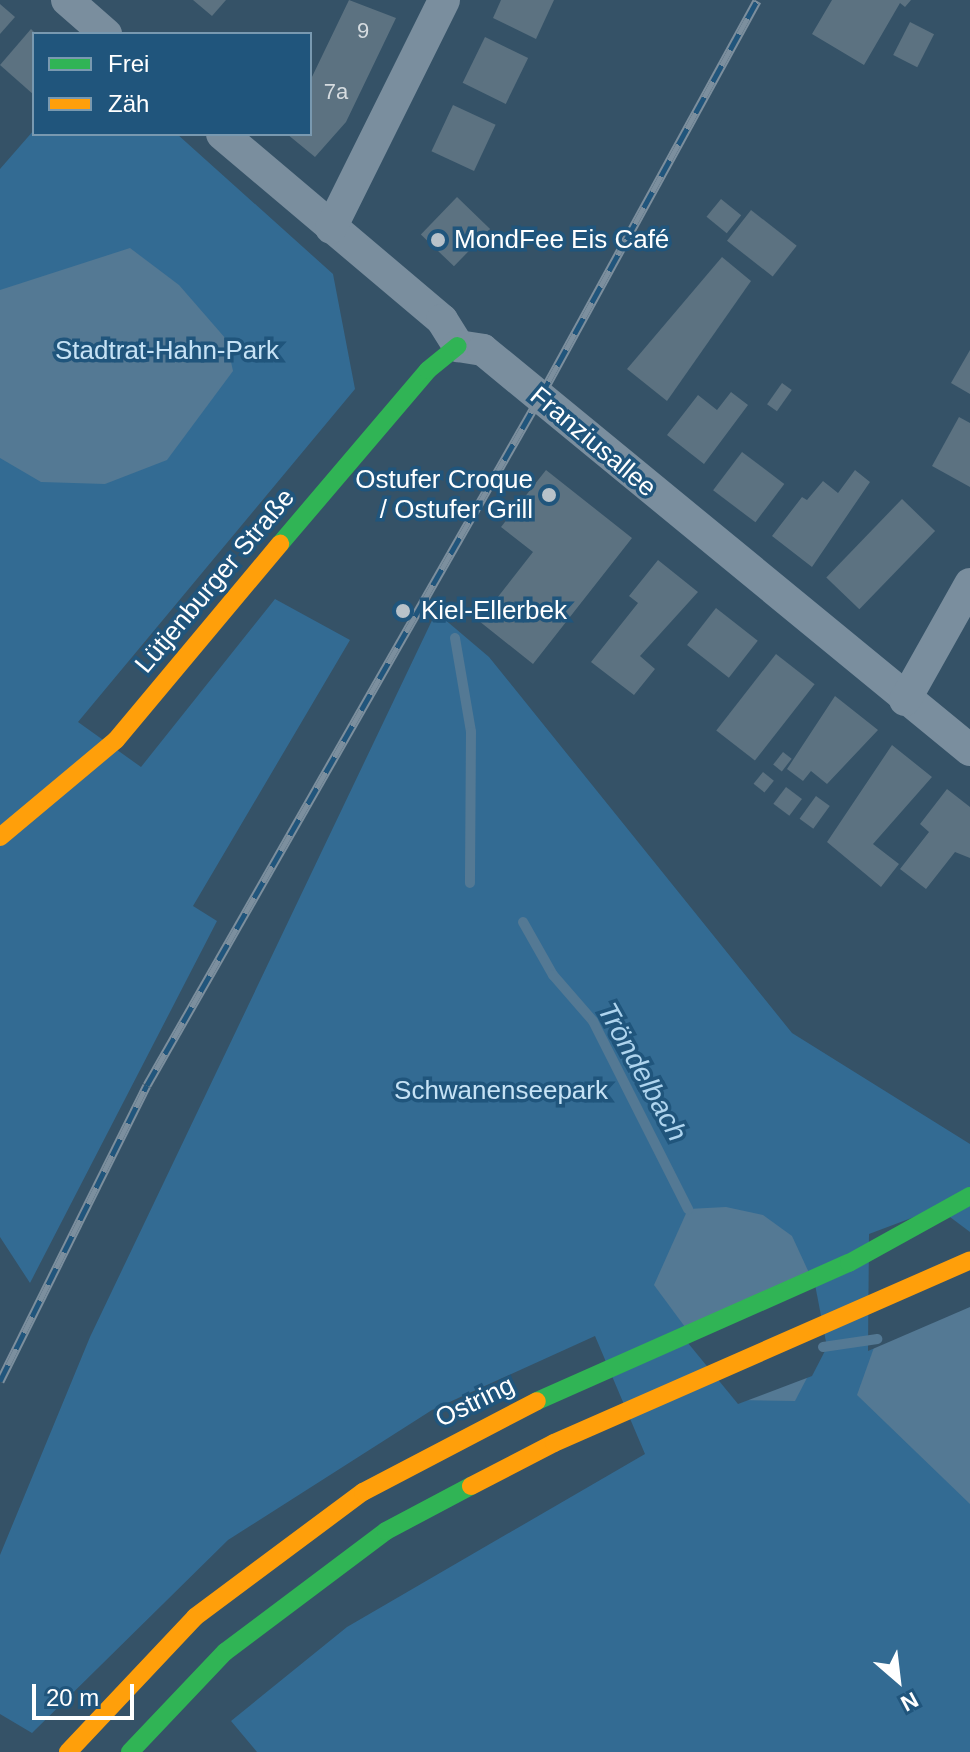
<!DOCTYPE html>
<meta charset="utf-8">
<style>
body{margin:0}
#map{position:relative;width:970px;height:1752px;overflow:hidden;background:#355267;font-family:Helvetica,sans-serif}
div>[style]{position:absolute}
.green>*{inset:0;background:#336b93}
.water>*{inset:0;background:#547994}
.pier>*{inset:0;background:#355267}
.stream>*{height:10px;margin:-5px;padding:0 5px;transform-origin:5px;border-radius:5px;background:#547994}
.building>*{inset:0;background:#5c7281;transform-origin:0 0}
.street>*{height:32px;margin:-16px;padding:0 16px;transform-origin:16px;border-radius:16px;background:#7a8e9e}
.fast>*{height:18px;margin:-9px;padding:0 9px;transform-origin:9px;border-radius:9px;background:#30b455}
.slow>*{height:18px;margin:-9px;padding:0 9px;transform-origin:9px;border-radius:9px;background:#ff9f0a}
.rail>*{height:9px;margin-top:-4.5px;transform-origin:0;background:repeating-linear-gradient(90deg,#20557c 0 18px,#7c8f9e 0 36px);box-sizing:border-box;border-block:2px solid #7c8f9e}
.dots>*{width:22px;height:22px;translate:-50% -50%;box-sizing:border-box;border:4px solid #20557c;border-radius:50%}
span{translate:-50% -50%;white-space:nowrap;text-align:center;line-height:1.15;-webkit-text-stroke:7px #20557c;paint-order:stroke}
.number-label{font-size:22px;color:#d6dce0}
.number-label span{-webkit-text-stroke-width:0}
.poi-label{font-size:26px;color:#fff}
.left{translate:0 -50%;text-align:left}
.right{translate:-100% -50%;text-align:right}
.park-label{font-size:26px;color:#c6e2f5}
.street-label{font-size:26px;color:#fff}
.water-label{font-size:28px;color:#aed4ee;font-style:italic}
.legend{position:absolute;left:32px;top:32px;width:280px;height:104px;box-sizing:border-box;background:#20557c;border:2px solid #7999b0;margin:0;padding:10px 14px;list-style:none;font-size:24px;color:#fff}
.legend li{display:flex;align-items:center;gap:16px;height:40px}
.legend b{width:40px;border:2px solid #7999b0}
.north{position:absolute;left:858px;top:1640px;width:80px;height:80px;-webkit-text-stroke:6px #20557c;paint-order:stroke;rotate:152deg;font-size:22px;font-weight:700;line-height:32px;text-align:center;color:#fff}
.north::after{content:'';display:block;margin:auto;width:28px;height:36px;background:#fff;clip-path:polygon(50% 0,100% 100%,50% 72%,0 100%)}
.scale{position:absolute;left:32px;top:1684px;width:102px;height:36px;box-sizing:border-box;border:4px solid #fff;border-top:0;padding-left:10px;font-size:24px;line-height:28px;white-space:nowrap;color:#fff;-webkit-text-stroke:6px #20557c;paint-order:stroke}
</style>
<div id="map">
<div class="green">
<i style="clip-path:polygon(34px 130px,177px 134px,333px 274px,355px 389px,78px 722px,141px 767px,275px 599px,350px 640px,193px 906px,217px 921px,30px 1283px,0 1237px,0 169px)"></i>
<i style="clip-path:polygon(436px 612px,489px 657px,792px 1033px,970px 1144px,970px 1752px,257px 1752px,231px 1721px,347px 1627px,645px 1454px,595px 1336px,432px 1410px,228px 1540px,32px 1733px,0 1714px,0 1555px,90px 1337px)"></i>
</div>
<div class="water">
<i style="clip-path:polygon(130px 248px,179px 285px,226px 339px,233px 371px,167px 460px,105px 484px,41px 482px,0 458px,0 290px)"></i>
<i style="clip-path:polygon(726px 1207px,763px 1215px,792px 1236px,810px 1275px,823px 1347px,795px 1401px,739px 1400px,654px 1285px,688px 1209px)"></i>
<i style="clip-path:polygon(970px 1236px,970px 1504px,857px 1395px,877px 1339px)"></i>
</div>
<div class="pier">
<i style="clip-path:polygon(938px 1208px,970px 1232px,970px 1307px,868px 1351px,869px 1234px)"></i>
<i style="clip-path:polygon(813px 1274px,827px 1347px,812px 1376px,738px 1404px,688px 1343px)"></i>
</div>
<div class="stream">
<i style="left:455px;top:638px;width:95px;rotate:80.3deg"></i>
<i style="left:471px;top:732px;width:151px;rotate:90.4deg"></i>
<i style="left:523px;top:922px;width:61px;rotate:60.5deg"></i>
<i style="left:553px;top:975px;width:61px;rotate:49deg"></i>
<i style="left:593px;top:1021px;width:211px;rotate:63.2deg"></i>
<i style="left:823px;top:1347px;width:55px;rotate:-8.4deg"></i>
</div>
<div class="building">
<i style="clip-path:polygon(193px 0,226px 0,212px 16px)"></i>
<i style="clip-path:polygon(349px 0,396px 18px,346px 122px,315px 157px,287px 134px,310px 134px,310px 81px)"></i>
<i style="clip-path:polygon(501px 0,554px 0,536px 39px,493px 18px)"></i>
<i style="clip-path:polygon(832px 0,911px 0,905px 7px,900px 3px,864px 65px,812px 34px)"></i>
<i style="clip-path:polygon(0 4px,15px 17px,0 34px)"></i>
<i style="left:910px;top:22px;width:27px;height:37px;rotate:27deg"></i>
<i style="clip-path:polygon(31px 29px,34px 32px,34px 95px,0 65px)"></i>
<i style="left:485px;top:37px;width:48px;height:51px;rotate:26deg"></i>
<i style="left:453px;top:105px;width:47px;height:51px;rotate:25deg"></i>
<i style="left:457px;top:197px;width:46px;height:52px;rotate:44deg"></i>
<i style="left:721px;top:199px;width:26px;height:23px;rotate:39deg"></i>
<i style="left:751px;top:210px;width:58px;height:39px;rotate:38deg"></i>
<i style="clip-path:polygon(722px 257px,751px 281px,667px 401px,627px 369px)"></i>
<i style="clip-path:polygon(970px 350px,970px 394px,951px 383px)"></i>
<i style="left:782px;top:383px;width:12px;height:26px;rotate:35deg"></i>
<i style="clip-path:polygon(731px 392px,748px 405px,704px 464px,667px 435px,698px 395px,717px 410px)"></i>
<i style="clip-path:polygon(959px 417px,970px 423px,970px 487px,932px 466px)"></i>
<i style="left:742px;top:452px;width:53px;height:48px;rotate:37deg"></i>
<i style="clip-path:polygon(546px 470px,632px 538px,533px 664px,479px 621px,533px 552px,501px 527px)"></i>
<i style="clip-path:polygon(855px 470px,870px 482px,812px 567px,772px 536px,802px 497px,807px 500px,823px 481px,838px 493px)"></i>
<i style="left:902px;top:499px;width:46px;height:109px;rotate:44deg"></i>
<i style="clip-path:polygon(658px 560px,698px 592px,640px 656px,655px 669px,634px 695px,591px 662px,638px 603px,629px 596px)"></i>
<i style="left:716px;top:608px;width:53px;height:47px;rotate:38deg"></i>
<i style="left:776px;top:654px;width:49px;height:97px;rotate:38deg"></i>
<i style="clip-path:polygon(835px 696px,878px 730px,827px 784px,811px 771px,803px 781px,787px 769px)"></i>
<i style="clip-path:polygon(892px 745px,932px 777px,873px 844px,899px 864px,881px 887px,827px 842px)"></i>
<i style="left:783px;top:752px;width:11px;height:16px;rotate:38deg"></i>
<i style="left:763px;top:772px;width:14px;height:15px;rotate:39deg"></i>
<i style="left:786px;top:787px;width:20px;height:21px;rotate:37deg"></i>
<i style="clip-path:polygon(947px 789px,970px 807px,970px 858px,955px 852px,926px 889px,900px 869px,929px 832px,920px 824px)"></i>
<i style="left:816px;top:796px;width:17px;height:28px;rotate:36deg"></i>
</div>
<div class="street">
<i style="left:67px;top:0;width:52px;rotate:41.1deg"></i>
<i style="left:222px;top:134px;width:288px;rotate:40.2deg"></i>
<i style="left:442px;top:320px;width:31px;rotate:58deg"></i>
<i style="left:458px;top:346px;width:25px;rotate:9deg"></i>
<i style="left:483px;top:350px;width:630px;rotate:39.4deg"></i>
<i style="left:331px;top:228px;width:254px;rotate:-63.6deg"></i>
<i style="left:905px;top:700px;width:133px;rotate:-60.7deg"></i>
</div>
<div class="fast">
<i style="left:280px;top:544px;width:228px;rotate:-49.6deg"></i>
<i style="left:428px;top:370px;width:38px;rotate:-39deg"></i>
<i style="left:537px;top:1401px;width:341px;rotate:-23.9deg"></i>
<i style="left:849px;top:1263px;width:138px;rotate:-29deg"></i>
<i style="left:130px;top:1752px;width:138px;rotate:-46.5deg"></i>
<i style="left:225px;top:1652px;width:201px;rotate:-36.9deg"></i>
<i style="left:386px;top:1531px;width:96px;rotate:-27.9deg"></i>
</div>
<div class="slow">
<i style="left:0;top:837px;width:151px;rotate:-39.9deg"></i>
<i style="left:116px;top:740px;width:256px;rotate:-50.1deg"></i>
<i style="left:471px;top:1486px;width:93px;rotate:-27.4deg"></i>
<i style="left:554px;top:1443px;width:454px;rotate:-23.7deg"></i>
<i style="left:68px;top:1752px;width:185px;rotate:-46.7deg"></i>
<i style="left:195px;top:1617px;width:209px;rotate:-36.7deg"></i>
<i style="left:363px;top:1492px;width:196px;rotate:-27.6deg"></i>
</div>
<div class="rail">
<i style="left:0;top:1381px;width:330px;rotate:-63.6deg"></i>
<i style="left:147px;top:1085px;width:792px;rotate:-60.26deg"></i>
<i style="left:540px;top:397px;width:452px;rotate:-61.3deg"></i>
</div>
<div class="dots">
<i style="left:438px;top:240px;background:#b8c2ca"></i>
<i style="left:549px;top:495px;background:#b8c2ca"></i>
<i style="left:403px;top:611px;background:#b8c2ca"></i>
</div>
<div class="number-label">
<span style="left:363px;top:31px">9</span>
<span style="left:336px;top:92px">7a</span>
</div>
<div class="poi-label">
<span class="left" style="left:454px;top:240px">MondFee Eis Café</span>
<span class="right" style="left:533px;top:495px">Ostufer Croque<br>/ Ostufer Grill</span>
<span class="left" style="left:421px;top:611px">Kiel-Ellerbek</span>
</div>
<div class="park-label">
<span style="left:167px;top:351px">Stadtrat-Hahn-Park</span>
<span style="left:501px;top:1091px">Schwanenseepark</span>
</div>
<div class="street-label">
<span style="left:593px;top:442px;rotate:40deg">Franziusallee</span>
<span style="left:215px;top:581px;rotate:-50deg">Lütjenburger Straße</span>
<span style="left:475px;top:1402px;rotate:-26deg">Ostring</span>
</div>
<div class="water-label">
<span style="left:642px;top:1072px;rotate:61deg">Tröndelbach</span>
</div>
<ul class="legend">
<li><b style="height:10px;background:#30b455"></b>Frei</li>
<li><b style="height:10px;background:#ff9f0a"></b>Zäh</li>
</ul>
<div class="north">N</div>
<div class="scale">20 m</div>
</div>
